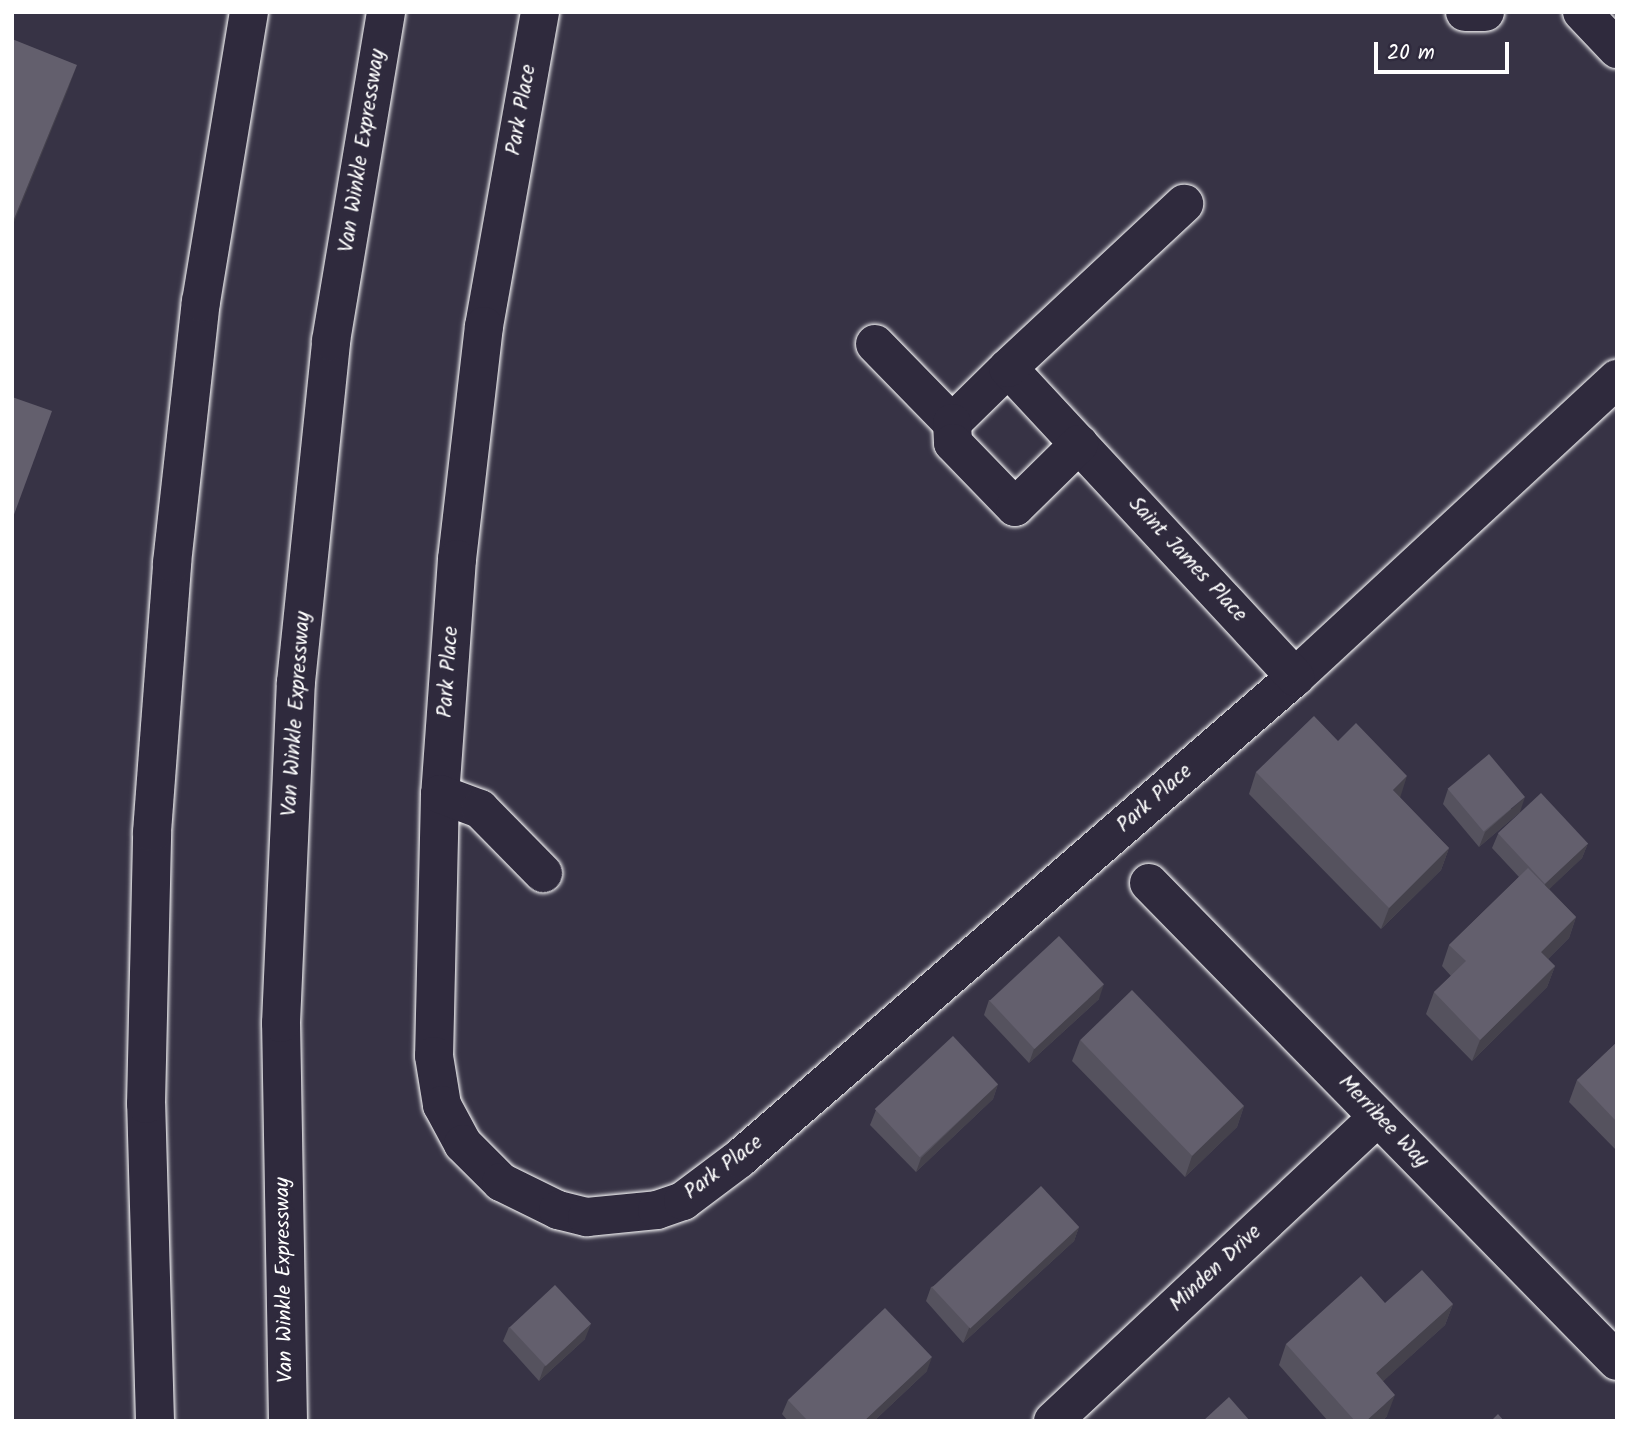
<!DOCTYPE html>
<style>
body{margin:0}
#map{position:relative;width:1629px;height:1433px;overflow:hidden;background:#373345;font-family:Kalam,sans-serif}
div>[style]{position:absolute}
.roads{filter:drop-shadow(0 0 2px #fff) drop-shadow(0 0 2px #fff)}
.minor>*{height:38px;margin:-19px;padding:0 19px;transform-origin:19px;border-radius:19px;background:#2f2a3d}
.major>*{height:38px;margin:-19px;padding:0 19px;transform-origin:19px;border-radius:19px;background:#2f2a3d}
.wall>*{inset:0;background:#55525e}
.shaded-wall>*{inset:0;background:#45424c}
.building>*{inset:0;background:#635f6d;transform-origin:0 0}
span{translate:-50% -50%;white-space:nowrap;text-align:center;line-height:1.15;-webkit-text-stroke:6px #2f2a3d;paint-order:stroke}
.street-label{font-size:21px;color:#fff}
.frame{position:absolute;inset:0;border:14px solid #fff;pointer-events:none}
.scale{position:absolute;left:1374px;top:42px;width:135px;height:32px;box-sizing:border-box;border:4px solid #fff;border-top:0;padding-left:9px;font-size:21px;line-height:24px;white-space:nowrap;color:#fff;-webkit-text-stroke:5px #2f2a3d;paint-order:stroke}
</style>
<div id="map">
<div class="roads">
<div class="minor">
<i style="left:540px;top:12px;width:319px;rotate:100.1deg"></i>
<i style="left:484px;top:326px;width:235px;rotate:96.6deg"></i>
<i style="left:457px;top:559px;width:236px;rotate:94.1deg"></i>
<i style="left:440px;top:794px;width:262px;rotate:91.3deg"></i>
<i style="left:434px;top:1056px;width:50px;rotate:80.7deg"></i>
<i style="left:442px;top:1105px;width:44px;rotate:61.7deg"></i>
<i style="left:463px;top:1144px;width:54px;rotate:45deg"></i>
<i style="left:501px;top:1182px;width:64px;rotate:26.2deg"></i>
<i style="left:558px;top:1210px;width:30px;rotate:14deg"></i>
<i style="left:587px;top:1217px;width:70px;rotate:-5.7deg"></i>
<i style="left:657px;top:1210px;width:28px;rotate:-19deg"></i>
<i style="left:683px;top:1201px;width:70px;rotate:-36.9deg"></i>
<i style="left:739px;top:1159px;width:736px;rotate:-40.92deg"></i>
<i style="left:1295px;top:677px;width:439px;rotate:-42.8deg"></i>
<i style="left:1465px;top:12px;width:20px"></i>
<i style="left:1582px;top:12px;width:51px;rotate:46.6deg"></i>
<i style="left:875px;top:344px;width:110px;rotate:45.7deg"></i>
<i style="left:952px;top:423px;width:78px;rotate:-44.5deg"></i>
<i style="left:1008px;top:368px;width:422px;rotate:47.1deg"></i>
<i style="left:1008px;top:368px;width:241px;rotate:-43deg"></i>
<i style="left:952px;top:423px;width:20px;rotate:87deg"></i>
<i style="left:953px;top:443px;width:89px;rotate:45.9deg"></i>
<i style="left:1015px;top:507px;width:90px;rotate:-44.5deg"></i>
<i style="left:440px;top:794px;width:43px;rotate:20.6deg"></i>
<i style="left:480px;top:809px;width:90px;rotate:45.5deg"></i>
<i style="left:1149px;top:883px;width:669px;rotate:45.61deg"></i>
<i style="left:1053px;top:1421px;width:445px;rotate:-43.1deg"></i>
</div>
<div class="major">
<i style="left:155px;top:1421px;width:317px;rotate:-91.6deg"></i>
<i style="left:146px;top:1104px;width:272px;rotate:-88.7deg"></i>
<i style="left:152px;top:832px;width:270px;rotate:-85.7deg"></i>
<i style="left:172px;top:563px;width:263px;rotate:-83.7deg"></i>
<i style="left:201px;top:302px;width:294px;rotate:-80.6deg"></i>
<i style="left:288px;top:1421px;width:398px;rotate:-91deg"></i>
<i style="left:281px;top:1023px;width:341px;rotate:-87.5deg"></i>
<i style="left:296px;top:682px;width:343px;rotate:-84.1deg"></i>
<i style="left:331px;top:341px;width:334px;rotate:-80.5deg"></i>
</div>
</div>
<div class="wall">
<i style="clip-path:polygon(1338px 741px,1400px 798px,1449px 848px,1441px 870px,1381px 929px,1249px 794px,1256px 772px)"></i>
<i style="clip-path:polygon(1448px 789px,1520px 812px,1479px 847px,1443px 804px)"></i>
<i style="clip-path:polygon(1498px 834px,1588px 843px,1582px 858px,1549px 889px,1576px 917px,1569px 938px,1548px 959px,1555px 966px,1547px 987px,1472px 1061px,1426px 1014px,1434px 992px,1451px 976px,1442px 966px,1449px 945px,1519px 877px,1492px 848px)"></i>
<i style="clip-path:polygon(1099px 999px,1029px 1063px,984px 1015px,989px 1000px)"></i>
<i style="clip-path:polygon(1080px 1040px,1244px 1106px,1237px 1127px,1185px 1177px,1072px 1061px)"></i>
<i style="clip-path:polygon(1617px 1042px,1617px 1151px,1569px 1102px,1577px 1080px)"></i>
<i style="clip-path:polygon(998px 1084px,993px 1099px,916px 1172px,870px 1125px,876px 1110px)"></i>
<i style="clip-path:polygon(1079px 1227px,1074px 1241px,963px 1343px,926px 1301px,931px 1287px)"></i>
<i style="clip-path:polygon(1453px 1304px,1445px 1325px,1383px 1381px,1387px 1416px,1382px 1421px,1328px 1421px,1279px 1365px,1286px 1344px)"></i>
<i style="clip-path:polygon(509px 1327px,585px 1339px,539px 1381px,503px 1341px)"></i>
<i style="clip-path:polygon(927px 1371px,874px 1421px,788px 1421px,782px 1414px,788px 1400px)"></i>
</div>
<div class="shaded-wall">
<i style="clip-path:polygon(77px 65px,67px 92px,12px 227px,12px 224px)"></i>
<i style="clip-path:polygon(1407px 776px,1400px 798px,1393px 790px)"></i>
<i style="clip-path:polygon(1525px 797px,1520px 812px,1479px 847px,1485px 832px)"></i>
<i style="clip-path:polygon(1588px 843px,1582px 858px,1540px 898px,1545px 884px)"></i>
<i style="clip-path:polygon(1449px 848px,1441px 870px,1381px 929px,1389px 908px)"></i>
<i style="clip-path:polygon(1576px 917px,1569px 938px,1534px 973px,1541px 952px)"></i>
<i style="clip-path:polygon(1555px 966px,1547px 987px,1472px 1061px,1480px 1040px)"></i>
<i style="clip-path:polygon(1104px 984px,1099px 999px,1029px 1063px,1034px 1049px)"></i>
<i style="clip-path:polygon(998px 1084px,993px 1099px,916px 1172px,921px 1158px)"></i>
<i style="clip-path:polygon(1244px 1106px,1237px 1127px,1185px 1177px,1192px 1156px)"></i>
<i style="clip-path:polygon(1079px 1227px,1074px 1241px,963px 1343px,969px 1328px)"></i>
<i style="clip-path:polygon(1453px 1304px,1445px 1325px,1368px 1395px,1376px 1373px)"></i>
<i style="clip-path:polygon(591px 1324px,585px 1339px,539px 1381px,544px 1367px)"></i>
<i style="clip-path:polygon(932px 1357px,927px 1371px,874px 1421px,864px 1421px)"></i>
<i style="clip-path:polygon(1395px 1395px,1387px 1416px,1382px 1421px,1366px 1421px)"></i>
</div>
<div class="building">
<i style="clip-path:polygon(12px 39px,77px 65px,12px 224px)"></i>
<i style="clip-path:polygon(12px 397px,52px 411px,12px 520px)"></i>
<i style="clip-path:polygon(1314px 716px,1338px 741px,1356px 723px,1407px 776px,1393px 790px,1449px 848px,1389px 908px,1256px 772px)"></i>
<i style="left:1489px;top:754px;width:56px;height:54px;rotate:50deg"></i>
<i style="left:1541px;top:793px;width:69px;height:59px;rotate:47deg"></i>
<i style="clip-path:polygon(1528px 868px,1576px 917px,1541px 952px,1555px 966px,1480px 1040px,1434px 992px,1466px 961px,1449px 945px)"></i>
<i style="left:1059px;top:936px;width:66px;height:95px;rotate:47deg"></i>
<i style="left:1132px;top:990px;width:161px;height:72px;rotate:46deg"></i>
<i style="left:953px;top:1036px;width:66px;height:107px;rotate:47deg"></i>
<i style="clip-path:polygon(1617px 1042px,1617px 1122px,1577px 1080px)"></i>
<i style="left:1041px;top:1186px;width:56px;height:149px;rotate:47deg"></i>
<i style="clip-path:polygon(1422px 1270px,1453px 1304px,1376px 1373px,1395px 1395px,1366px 1421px,1355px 1421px,1286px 1344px,1361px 1276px,1385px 1303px)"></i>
<i style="left:555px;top:1285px;width:53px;height:62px;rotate:47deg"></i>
<i style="clip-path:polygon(885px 1308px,932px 1357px,864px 1421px,808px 1421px,788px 1400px)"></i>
<i style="clip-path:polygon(1229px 1397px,1250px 1421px,1203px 1421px)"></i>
<i style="clip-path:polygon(1498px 1414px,1504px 1421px,1491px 1421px)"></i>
</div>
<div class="street-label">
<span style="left:522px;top:110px;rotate:-80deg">Park Place</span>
<span style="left:363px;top:151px;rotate:-81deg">Van Winkle Expressway</span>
<span style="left:1187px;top:560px;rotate:47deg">Saint James Place</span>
<span style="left:449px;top:672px;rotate:-86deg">Park Place</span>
<span style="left:297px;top:714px;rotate:-86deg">Van Winkle Expressway</span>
<span style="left:1155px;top:799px;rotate:-41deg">Park Place</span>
<span style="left:1383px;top:1122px;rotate:46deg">Merribee Way</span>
<span style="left:724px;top:1168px;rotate:-37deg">Park Place</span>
<span style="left:1216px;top:1269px;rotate:-43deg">Minden Drive</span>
<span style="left:285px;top:1280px;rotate:-91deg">Van Winkle Expressway</span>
</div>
<div class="frame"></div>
<div class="scale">20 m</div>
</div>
